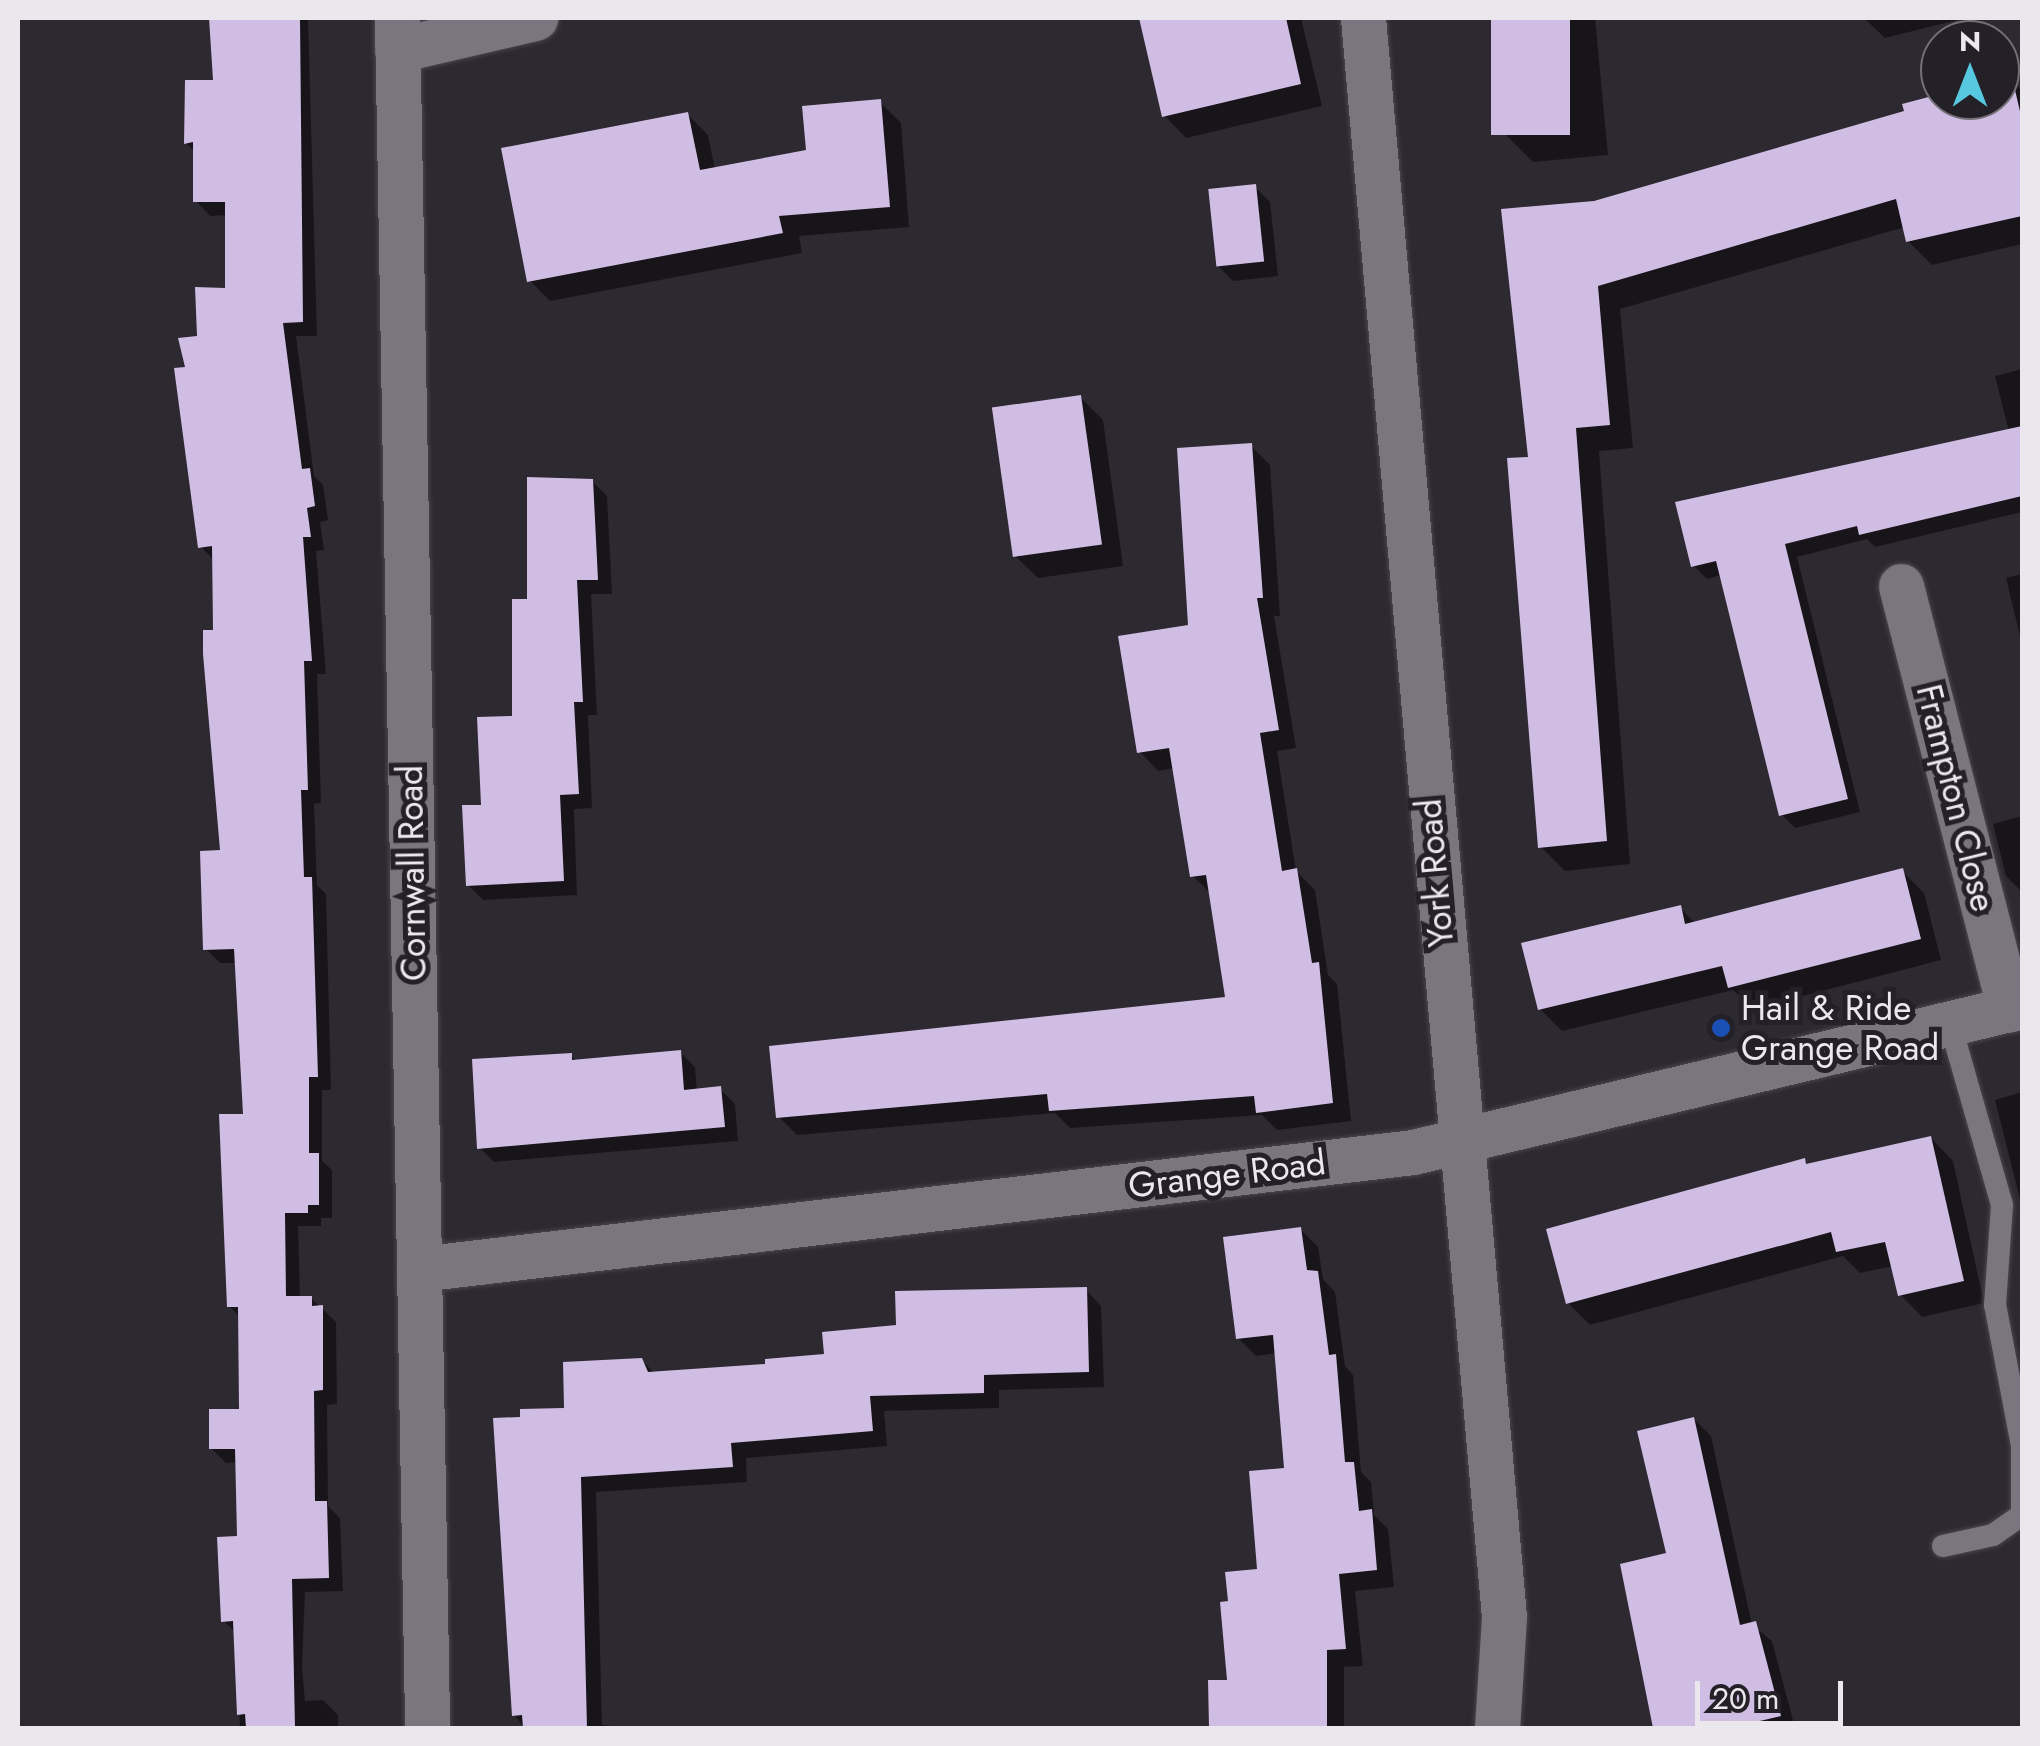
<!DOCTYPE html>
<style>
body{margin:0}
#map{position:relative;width:2040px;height:1746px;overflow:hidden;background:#2d2931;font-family:Jost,sans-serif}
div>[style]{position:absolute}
.shadow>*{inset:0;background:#0007}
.building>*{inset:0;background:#cfbde4;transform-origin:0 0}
.roads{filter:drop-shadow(0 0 2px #48454b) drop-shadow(0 0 2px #48454b)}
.service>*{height:22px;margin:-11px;padding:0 11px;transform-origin:11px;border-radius:11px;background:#7a767f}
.minor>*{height:45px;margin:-22.5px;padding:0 22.5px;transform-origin:22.5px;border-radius:22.5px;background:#7a767f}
.dots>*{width:28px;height:28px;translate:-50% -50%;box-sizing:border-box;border:5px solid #232027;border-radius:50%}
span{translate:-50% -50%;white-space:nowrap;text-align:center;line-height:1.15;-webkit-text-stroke:10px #232027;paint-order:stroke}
.street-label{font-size:35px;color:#eae8ed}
.poi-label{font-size:35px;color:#eae8ed}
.left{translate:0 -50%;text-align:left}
.frame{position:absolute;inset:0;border:20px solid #eae8ed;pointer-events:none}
.north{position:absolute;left:1920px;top:20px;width:100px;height:100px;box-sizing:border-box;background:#232027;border:2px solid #737076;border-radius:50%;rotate:0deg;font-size:28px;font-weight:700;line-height:40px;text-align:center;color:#eae8ed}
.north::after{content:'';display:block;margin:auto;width:35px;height:45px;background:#56c9e1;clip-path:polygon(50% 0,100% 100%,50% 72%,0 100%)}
.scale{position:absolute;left:1695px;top:1681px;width:148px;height:45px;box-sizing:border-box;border:5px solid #eae8ed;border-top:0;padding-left:12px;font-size:30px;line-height:35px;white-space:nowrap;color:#eae8ed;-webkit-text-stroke:8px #232027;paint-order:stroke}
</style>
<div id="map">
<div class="shadow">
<i style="clip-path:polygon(213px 18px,308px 18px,317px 336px,296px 336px,314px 476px,323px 485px,328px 520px,320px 522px,324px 550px,316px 551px,326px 674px,317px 674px,321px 803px,314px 804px,317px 885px,326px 894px,331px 1090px,322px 1090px,322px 1161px,332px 1170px,332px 1218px,321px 1218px,321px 1226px,298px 1226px,300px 1298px,311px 1298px,336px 1322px,337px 1404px,327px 1405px,328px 1506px,340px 1518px,343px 1591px,305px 1592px,302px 1667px,305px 1701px,323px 1700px,338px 1715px,338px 1728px,240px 1728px,236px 1633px,224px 1621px,240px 1538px,238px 1462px,226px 1463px,211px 1448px,242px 1412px,241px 1318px,229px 1306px,245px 1117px,237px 963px,220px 963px,206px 949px,223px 853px,214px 560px,201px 547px,188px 369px,228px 291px,228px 215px,210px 216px,196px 201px,195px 152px,186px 143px,215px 82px)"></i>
<i style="clip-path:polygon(1141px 18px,1301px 18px,1322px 106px,1186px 138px,1164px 115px)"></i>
<i style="clip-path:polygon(1493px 18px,1595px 18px,1608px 155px,1533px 162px,1504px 133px)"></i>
<i style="clip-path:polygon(1864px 18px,1965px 18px,1885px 38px)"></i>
<i style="clip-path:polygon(2011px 79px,2022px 91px,2022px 244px,1932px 265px,1908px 241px,1905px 227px,1620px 309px,1633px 448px,1599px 451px,1630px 864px,1565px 871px,1541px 847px,1531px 460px,1594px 203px,1907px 113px,1940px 97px,2000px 100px,2000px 82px)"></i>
<i style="clip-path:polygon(880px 102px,901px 123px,909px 227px,799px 236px,802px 253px,550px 301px,529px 280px,687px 114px,708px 135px,715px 170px,808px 152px)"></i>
<i style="clip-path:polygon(1255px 187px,1270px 202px,1278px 276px,1233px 281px,1218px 266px)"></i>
<i style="clip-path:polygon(2022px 369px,2022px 512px,1875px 547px,1867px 539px,1797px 557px,1860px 812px,1795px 828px,1782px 815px,1722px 575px,1707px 579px,1694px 566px,2009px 432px,1995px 376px)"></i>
<i style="clip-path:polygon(1081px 398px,1103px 420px,1123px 566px,1038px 578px,1015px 556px)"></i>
<i style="clip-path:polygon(1251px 446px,1270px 465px,1280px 616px,1274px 616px,1296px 748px,1277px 751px,1296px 871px,1315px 890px,1328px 975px,1337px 984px,1351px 1121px,1277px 1130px,1262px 1115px,1070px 1128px,1055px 1113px,797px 1135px,778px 1116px,1228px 999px,1212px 895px,1193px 876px,1175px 768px,1158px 771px,1140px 752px,1191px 627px)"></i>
<i style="clip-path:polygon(592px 481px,607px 496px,612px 594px,591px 594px,597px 715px,588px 715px,592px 808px,574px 809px,577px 895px,483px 900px,468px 885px,483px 807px,515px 718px,530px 602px)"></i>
<i style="clip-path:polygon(2022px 574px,2022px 644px,2006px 578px)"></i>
<i style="clip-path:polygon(2022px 816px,2022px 892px,2006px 876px,1993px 824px)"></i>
<i style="clip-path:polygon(1902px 871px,1924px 893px,1941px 960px,1753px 1009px,1733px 990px,1562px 1031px,1540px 1009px,1680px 908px,1696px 924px)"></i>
<i style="clip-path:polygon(680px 1052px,695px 1067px,697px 1091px,720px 1089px,735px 1104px,738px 1141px,494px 1162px,479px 1147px,571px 1056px,578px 1062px)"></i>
<i style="clip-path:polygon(2022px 1092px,2022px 1207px,1995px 1100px)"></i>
<i style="clip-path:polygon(1931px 1138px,1953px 1161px,1984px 1303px,1922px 1317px,1900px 1294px,1893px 1266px,1860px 1273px,1843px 1256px,1590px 1325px,1568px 1303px,1804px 1161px,1809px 1166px)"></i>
<i style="clip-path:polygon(1301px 1230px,1318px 1247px,1323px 1279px,1335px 1292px,1345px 1366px,1353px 1375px,1361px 1472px,1371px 1482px,1374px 1515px,1388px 1529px,1394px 1587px,1355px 1591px,1363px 1666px,1344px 1667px,1344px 1728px,1211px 1728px,1211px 1683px,1230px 1683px,1230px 1603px,1260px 1571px,1287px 1470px,1277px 1353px,1256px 1356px,1238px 1338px)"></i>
<i style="clip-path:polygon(1086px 1290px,1101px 1306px,1104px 1387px,999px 1390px,999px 1408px,884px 1411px,887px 1446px,746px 1458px,747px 1482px,596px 1492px,602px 1725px,636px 1728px,525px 1728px,514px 1715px,567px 1411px,642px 1360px,655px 1374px,768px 1367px,826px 1356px,898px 1328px)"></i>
<i style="clip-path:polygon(1694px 1419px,1711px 1436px,1752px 1625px,1772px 1641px,1795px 1728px,1649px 1728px,1655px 1726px,1637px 1654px,1644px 1652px,1669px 1555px)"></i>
</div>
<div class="building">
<i style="clip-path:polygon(209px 18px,300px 18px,303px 322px,283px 323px,302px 469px,310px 468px,315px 506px,307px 508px,311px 537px,303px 537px,312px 661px,304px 661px,308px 790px,301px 790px,304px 877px,312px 877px,318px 1077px,309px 1077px,309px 1153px,319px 1153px,319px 1205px,308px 1205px,308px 1213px,285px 1213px,286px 1296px,312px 1296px,312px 1306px,323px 1305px,323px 1390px,314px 1391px,315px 1501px,327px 1501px,329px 1578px,292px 1579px,295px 1728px,246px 1728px,245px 1714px,237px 1715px,233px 1621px,221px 1622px,217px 1537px,237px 1536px,235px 1449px,209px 1449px,209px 1409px,239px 1409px,238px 1307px,227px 1307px,219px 1114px,243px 1114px,234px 949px,203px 950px,200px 851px,220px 850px,203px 654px,203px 630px,213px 630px,212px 546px,198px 548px,174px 368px,185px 367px,178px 338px,197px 336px,195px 287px,225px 288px,225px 202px,193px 202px,193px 142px,184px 144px,185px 80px,213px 80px)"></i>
<i style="clip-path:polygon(1139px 18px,1286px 18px,1301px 84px,1162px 117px)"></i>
<i style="left:1491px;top:18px;width:79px;height:117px"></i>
<i style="clip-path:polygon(2012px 77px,2022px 120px,2022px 216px,1906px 242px,1896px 199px,1598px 286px,1610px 425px,1576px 428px,1607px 841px,1538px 848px,1507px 458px,1528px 457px,1501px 209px,1594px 201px,1904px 111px,1902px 104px,1940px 94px,1940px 100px,2000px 100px,2000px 79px)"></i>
<i style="clip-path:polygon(881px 99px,890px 207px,779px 216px,783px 233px,527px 282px,501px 148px,688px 112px,700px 170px,806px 150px,802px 106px)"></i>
<i style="left:1256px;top:184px;width:78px;height:48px;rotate:84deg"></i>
<i style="left:1081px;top:395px;width:151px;height:90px;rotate:82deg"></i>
<i style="clip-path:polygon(2022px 426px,2022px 496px,1859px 535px,1857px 526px,1785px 544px,1848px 799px,1779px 816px,1716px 561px,1691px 567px,1675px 502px)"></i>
<i style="clip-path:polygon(1252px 443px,1263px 598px,1257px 598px,1279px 730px,1260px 733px,1282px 871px,1297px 868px,1312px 963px,1319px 962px,1333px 1103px,1256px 1113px,1254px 1096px,1049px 1111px,1047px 1094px,776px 1118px,769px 1046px,1225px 997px,1206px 875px,1190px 877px,1169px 748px,1137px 753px,1118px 636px,1188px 625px,1177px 448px)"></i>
<i style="clip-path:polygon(527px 477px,593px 479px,598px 580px,577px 580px,583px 702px,574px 702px,579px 794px,560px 795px,564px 881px,466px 886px,462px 805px,481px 805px,477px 717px,512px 716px,512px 599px,527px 599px)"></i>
<i style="clip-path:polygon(1903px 868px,1921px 939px,1728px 988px,1722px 966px,1538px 1010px,1521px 943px,1681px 905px,1685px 924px)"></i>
<i style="clip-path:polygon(681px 1050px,684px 1090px,721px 1086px,725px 1127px,477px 1149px,472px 1059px,572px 1053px,572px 1060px)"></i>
<i style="clip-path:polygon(1931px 1136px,1964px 1281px,1898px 1296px,1885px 1242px,1836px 1252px,1831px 1232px,1566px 1304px,1546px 1229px,1805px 1158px,1806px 1164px)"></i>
<i style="clip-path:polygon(1301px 1227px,1307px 1270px,1318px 1271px,1329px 1355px,1336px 1354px,1345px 1462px,1354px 1462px,1359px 1511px,1372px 1509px,1377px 1570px,1339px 1574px,1346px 1649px,1327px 1650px,1327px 1728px,1209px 1728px,1208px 1680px,1227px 1680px,1220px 1602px,1228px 1601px,1225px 1572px,1257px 1569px,1249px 1471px,1284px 1468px,1273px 1335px,1236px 1339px,1223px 1237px)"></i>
<i style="clip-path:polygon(1087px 1287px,1089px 1372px,984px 1375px,984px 1393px,870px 1396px,873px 1431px,731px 1443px,733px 1467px,581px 1477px,587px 1728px,523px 1728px,522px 1715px,512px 1716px,493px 1418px,520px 1417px,520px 1409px,564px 1408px,563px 1362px,642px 1358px,648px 1372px,765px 1364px,765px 1359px,824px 1354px,822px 1332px,896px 1325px,895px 1291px)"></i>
<i style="clip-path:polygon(1694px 1417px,1740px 1625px,1756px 1621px,1781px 1716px,1730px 1728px,1653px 1728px,1620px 1564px,1666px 1553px,1637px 1431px)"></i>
</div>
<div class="roads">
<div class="service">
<i style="left:1943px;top:1546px;width:51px;rotate:-12.4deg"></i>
<i style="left:1993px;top:1535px;width:35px;rotate:-35deg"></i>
<i style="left:2022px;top:1515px;width:69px;rotate:-90deg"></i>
<i style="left:2022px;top:1446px;width:144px;rotate:-100.8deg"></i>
<i style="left:1995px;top:1305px;width:100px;rotate:-86deg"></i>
<i style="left:2002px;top:1205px;width:188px;rotate:-106deg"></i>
</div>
<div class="minor">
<i style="left:397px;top:18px;width:1710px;rotate:88.99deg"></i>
<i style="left:1363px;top:18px;width:1605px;rotate:84.96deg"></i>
<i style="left:1504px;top:1617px;width:111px;rotate:93.6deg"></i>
<i style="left:397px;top:50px;width:142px;rotate:-13.1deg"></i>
<i style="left:1901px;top:586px;width:437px;rotate:75.6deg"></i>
<i style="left:419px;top:1269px;width:1001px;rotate:-6.71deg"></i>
<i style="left:1413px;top:1152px;width:626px;rotate:-13.48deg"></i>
</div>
</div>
<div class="dots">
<i style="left:1721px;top:1028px;background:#1a4fb4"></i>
</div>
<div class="street-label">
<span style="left:1956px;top:798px;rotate:76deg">Frampton Close</span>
<span style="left:412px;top:873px;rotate:-91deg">Cornwall Road</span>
<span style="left:1435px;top:873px;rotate:-95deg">York Road</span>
<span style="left:1227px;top:1174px;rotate:-7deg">Grange Road</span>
</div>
<div class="poi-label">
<span class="left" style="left:1741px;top:1028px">Hail &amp; Ride<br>Grange Road</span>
</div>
<div class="frame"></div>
<div class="north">N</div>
<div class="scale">20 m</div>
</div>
